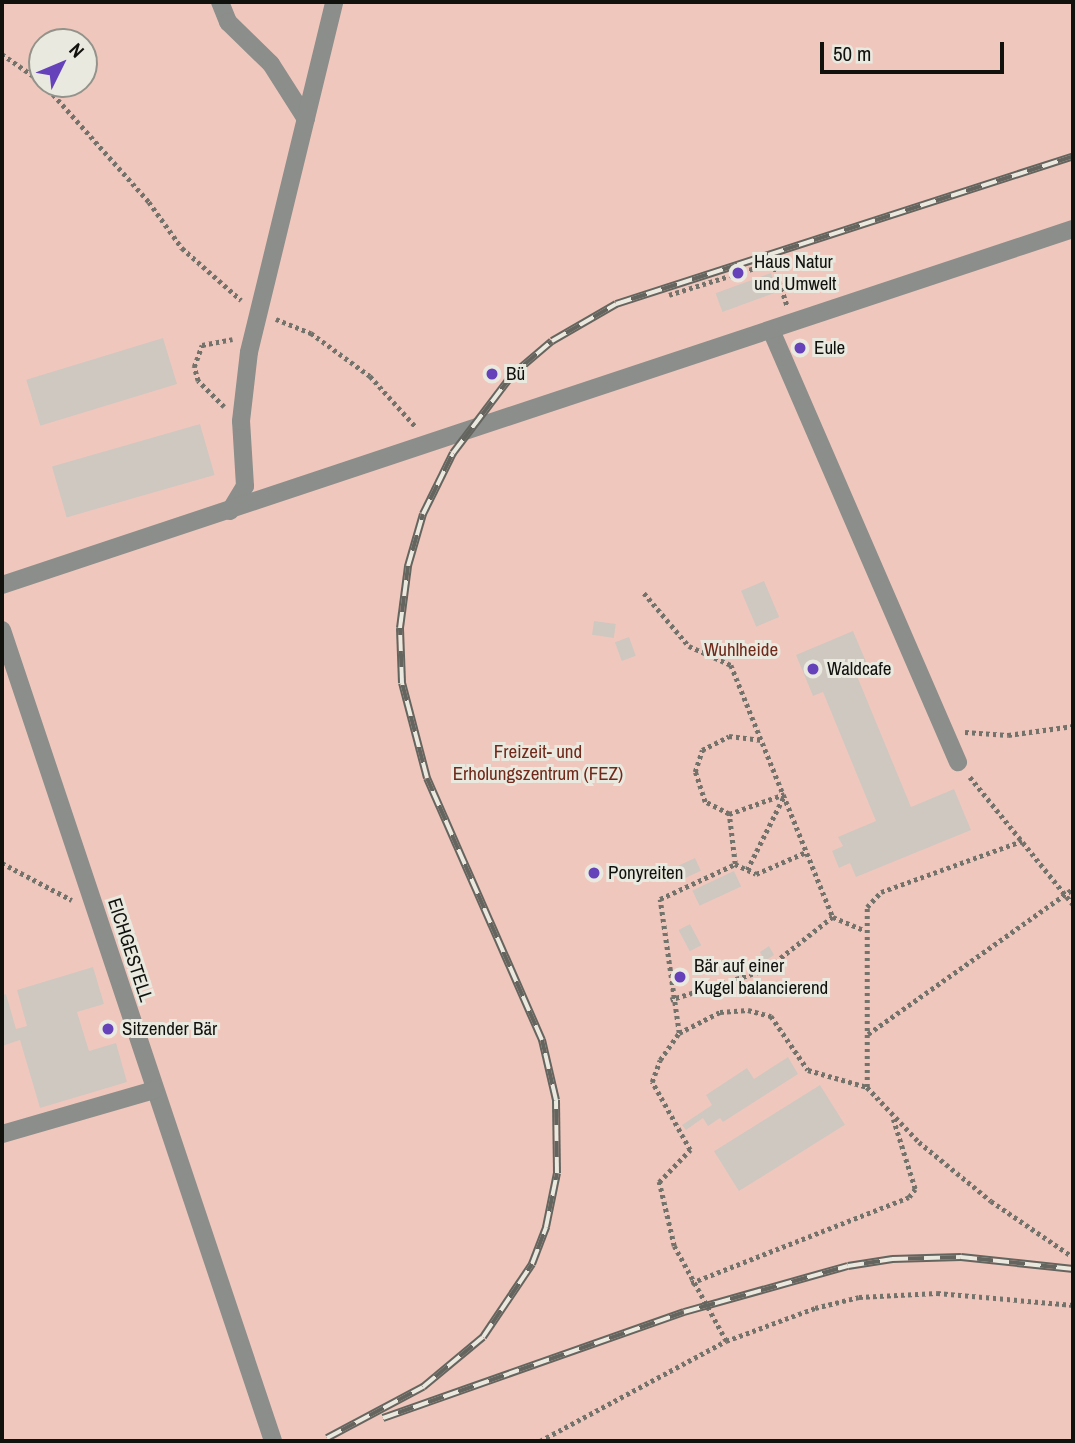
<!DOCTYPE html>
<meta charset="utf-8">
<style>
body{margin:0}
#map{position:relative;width:1075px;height:1443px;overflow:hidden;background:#eae9df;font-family:"Archivo Narrow",sans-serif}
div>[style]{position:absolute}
.green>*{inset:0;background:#f0c7bd}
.building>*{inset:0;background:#cfc8c1;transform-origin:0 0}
.path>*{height:4.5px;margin-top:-2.25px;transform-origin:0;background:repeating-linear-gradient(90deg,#73736c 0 3.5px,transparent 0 7px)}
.minor>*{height:18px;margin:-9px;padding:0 9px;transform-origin:9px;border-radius:9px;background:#8b8e8a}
.rail>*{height:8px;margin-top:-4px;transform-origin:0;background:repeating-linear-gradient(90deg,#eae9df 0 16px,#65655f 0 32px);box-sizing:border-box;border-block:2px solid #65655f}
.dots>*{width:19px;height:19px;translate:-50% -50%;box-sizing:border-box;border:4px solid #eae9df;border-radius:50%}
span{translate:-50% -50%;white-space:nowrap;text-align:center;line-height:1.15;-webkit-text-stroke:6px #eae9df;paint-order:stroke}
.poi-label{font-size:19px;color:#11110e}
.left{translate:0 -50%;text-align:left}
.park-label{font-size:19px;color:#70291a}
.street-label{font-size:19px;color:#11110e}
.frame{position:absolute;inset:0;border:4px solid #11110e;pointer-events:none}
.north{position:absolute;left:28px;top:28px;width:70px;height:70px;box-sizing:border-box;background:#eae9df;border:2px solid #93938b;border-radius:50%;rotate:47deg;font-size:19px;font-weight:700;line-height:28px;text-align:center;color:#11110e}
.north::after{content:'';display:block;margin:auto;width:24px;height:32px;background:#6642ba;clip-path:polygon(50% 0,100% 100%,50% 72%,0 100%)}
.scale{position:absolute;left:820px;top:42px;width:184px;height:32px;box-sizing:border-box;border:4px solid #11110e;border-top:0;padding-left:9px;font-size:21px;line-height:24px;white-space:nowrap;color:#11110e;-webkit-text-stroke:5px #eae9df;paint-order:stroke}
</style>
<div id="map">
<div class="green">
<i style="clip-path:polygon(evenodd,2px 2px,1073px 2px,1073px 1441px,2px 1441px,2px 2px,42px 42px,84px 42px,84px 84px,42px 84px,42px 42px)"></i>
</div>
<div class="building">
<i style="left:771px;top:273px;width:20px;height:59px;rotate:70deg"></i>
<i style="left:163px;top:338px;width:48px;height:143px;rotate:73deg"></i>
<i style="left:200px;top:424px;width:53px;height:154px;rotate:74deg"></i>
<i style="left:764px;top:581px;width:39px;height:25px;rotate:67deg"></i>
<i style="left:594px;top:621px;width:22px;height:14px;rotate:8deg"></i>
<i style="clip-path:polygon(853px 631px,870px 671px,857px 676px,911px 807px,954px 789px,971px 830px,856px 877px,850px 863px,839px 868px,832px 851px,843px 846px,838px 837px,876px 821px,823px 692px,813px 696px,796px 655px)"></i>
<i style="left:629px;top:637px;width:20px;height:15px;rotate:70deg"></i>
<i style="left:695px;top:858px;width:14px;height:18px;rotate:65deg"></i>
<i style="left:734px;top:871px;width:17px;height:46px;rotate:65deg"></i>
<i style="left:690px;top:924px;width:24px;height:13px;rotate:62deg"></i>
<i style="clip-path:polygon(769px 946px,774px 955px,765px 961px,760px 952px)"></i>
<i style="clip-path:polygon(93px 967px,104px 1004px,77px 1012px,89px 1051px,116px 1043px,127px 1082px,40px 1108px,20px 1040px,2px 1046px,2px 995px,6px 994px,16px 1029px,27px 1026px,17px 990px)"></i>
<i style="clip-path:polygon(788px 1057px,798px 1074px,723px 1122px,720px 1118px,708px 1126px,703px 1118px,686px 1130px,682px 1125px,712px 1105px,706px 1095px,747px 1068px,754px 1079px)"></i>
<i style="left:820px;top:1085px;width:47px;height:125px;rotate:58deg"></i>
</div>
<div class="path">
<i style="left:2px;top:54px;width:49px;rotate:35deg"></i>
<i style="left:44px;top:84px;width:158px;rotate:48.3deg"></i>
<i style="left:149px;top:202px;width:57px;rotate:54.3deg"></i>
<i style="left:182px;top:248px;width:79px;rotate:41.4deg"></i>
<i style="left:669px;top:295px;width:104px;rotate:-17.4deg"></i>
<i style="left:768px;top:264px;width:8px;rotate:30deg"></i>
<i style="left:775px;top:268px;width:39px;rotate:72deg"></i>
<i style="left:276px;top:319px;width:38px;rotate:22deg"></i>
<i style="left:311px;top:333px;width:73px;rotate:36.1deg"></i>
<i style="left:370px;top:376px;width:69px;rotate:48deg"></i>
<i style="left:224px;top:407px;width:37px;rotate:-135deg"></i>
<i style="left:198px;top:381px;width:15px;rotate:-106deg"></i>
<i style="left:194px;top:367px;width:23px;rotate:-70deg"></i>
<i style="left:202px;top:345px;width:31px;rotate:-11deg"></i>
<i style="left:644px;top:593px;width:70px;rotate:49.7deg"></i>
<i style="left:689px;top:646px;width:46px;rotate:24.3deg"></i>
<i style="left:731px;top:665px;width:272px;rotate:68deg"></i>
<i style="left:833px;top:917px;width:85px;rotate:141.7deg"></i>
<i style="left:766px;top:970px;width:100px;rotate:162.5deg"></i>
<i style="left:965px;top:732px;width:43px;rotate:4deg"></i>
<i style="left:1008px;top:735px;width:66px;rotate:-7.9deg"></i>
<i style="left:970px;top:777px;width:164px;rotate:51deg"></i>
<i style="left:729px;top:814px;width:27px;rotate:-153deg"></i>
<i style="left:705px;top:802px;width:32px;rotate:-108deg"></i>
<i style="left:695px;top:772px;width:23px;rotate:-72deg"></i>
<i style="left:702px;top:750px;width:30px;rotate:-27deg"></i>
<i style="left:729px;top:736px;width:33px;rotate:7deg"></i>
<i style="left:2px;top:863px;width:79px;rotate:27.9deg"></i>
<i style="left:735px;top:864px;width:50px;rotate:-96.8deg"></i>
<i style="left:729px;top:814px;width:59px;rotate:-19.7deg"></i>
<i style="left:735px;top:864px;width:23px;rotate:25deg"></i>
<i style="left:756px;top:874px;width:55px;rotate:-23.7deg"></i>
<i style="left:747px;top:870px;width:83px;rotate:-63.4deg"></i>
<i style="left:833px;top:917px;width:34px;rotate:23deg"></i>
<i style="left:679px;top:1033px;width:135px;rotate:-98.1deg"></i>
<i style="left:660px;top:899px;width:83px;rotate:-25deg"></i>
<i style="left:868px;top:1034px;width:251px;rotate:-35.3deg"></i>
<i style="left:867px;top:1087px;width:180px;rotate:-90deg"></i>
<i style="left:867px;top:907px;width:21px;rotate:-47deg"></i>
<i style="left:881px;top:892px;width:150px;rotate:-19.9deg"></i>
<i style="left:691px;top:1283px;width:234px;rotate:-21.5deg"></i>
<i style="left:909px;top:1197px;width:10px;rotate:-53deg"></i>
<i style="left:915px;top:1189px;width:73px;rotate:-107.4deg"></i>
<i style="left:726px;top:1341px;width:108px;rotate:-118.7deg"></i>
<i style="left:674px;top:1246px;width:66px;rotate:-103.2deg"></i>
<i style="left:659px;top:1182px;width:45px;rotate:-45.9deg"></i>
<i style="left:690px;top:1150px;width:78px;rotate:-119.2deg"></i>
<i style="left:652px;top:1082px;width:23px;rotate:-70deg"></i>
<i style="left:660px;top:1060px;width:33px;rotate:-55deg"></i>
<i style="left:679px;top:1033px;width:46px;rotate:-27.1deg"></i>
<i style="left:720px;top:1012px;width:28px;rotate:-4deg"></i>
<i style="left:748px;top:1010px;width:24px;rotate:15deg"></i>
<i style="left:771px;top:1016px;width:65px;rotate:55.6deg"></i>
<i style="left:808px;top:1070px;width:61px;rotate:16.1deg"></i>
<i style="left:867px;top:1087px;width:76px;rotate:46.6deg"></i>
<i style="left:919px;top:1142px;width:93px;rotate:39.3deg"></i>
<i style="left:991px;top:1201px;width:99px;rotate:34.3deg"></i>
<i style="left:540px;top:1441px;width:211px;rotate:-28.3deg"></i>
<i style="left:726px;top:1341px;width:95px;rotate:-20.3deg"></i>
<i style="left:815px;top:1308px;width:45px;rotate:-14deg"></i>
<i style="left:859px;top:1297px;width:78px;rotate:-2.9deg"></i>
<i style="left:937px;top:1293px;width:137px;rotate:5deg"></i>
</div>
<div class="minor">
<i style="left:220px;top:2px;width:22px;rotate:68deg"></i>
<i style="left:228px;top:22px;width:60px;rotate:44.3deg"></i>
<i style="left:271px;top:64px;width:65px;rotate:57.5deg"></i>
<i style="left:771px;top:330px;width:471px;rotate:66.6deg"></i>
<i style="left:230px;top:511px;width:29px;rotate:-59deg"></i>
<i style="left:245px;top:486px;width:65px;rotate:-93.5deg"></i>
<i style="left:241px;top:421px;width:69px;rotate:-83.4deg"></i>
<i style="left:249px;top:352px;width:360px;rotate:-76.3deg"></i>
<i style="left:2px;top:585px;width:1129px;rotate:-18.39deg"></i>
<i style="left:2px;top:630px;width:855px;rotate:71.52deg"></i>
<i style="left:2px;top:1134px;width:158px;rotate:-16.1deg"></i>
</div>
<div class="rail">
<i style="left:383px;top:1418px;width:319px;rotate:-19.4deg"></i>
<i style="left:684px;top:1312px;width:170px;rotate:-15.7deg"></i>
<i style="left:848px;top:1266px;width:45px;rotate:-9deg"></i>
<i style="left:892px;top:1259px;width:69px;rotate:-1.7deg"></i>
<i style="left:961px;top:1257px;width:113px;rotate:6.1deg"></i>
<i style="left:327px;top:1438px;width:109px;rotate:-28deg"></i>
<i style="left:423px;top:1387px;width:78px;rotate:-39.8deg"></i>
<i style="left:483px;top:1337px;width:88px;rotate:-56.1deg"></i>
<i style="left:532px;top:1264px;width:40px;rotate:-69deg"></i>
<i style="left:546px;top:1227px;width:55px;rotate:-78.5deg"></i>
<i style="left:557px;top:1173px;width:73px;rotate:-90.8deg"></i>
<i style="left:556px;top:1100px;width:62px;rotate:-103.1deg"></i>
<i style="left:542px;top:1040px;width:286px;rotate:-113.7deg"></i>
<i style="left:427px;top:778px;width:98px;rotate:-104.7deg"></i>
<i style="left:402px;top:683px;width:55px;rotate:-92.1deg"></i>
<i style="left:400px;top:628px;width:63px;rotate:-82.6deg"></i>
<i style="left:408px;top:566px;width:54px;rotate:-73.9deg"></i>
<i style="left:423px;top:514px;width:68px;rotate:-63.8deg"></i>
<i style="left:453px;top:453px;width:98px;rotate:-52.9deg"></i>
<i style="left:512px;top:375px;width:52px;rotate:-40.4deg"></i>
<i style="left:552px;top:341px;width:74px;rotate:-30deg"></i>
<i style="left:616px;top:304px;width:480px;rotate:-17.9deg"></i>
</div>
<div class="dots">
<i style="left:738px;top:273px;background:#6642ba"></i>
<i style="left:800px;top:348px;background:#6642ba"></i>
<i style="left:492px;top:374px;background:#6642ba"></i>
<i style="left:813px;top:669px;background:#6642ba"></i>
<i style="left:594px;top:873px;background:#6642ba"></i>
<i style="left:680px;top:977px;background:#6642ba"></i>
<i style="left:108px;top:1029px;background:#6642ba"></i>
</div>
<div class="poi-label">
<span class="left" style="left:754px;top:273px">Haus Natur<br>und Umwelt</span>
<span class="left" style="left:814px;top:348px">Eule</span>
<span class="left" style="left:506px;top:374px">Bü</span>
<span class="left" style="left:827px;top:669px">Waldcafe</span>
<span class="left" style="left:608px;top:873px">Ponyreiten</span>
<span class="left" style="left:694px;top:977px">Bär auf einer<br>Kugel balancierend</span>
<span class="left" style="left:122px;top:1029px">Sitzender Bär</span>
</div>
<div class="park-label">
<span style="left:741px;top:650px">Wuhlheide</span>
<span style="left:538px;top:763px">Freizeit- und<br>Erholungszentrum (FEZ)</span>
</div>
<div class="street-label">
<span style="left:130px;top:950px;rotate:72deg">EICHGESTELL</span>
</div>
<div class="frame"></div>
<div class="north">N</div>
<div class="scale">50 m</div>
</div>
